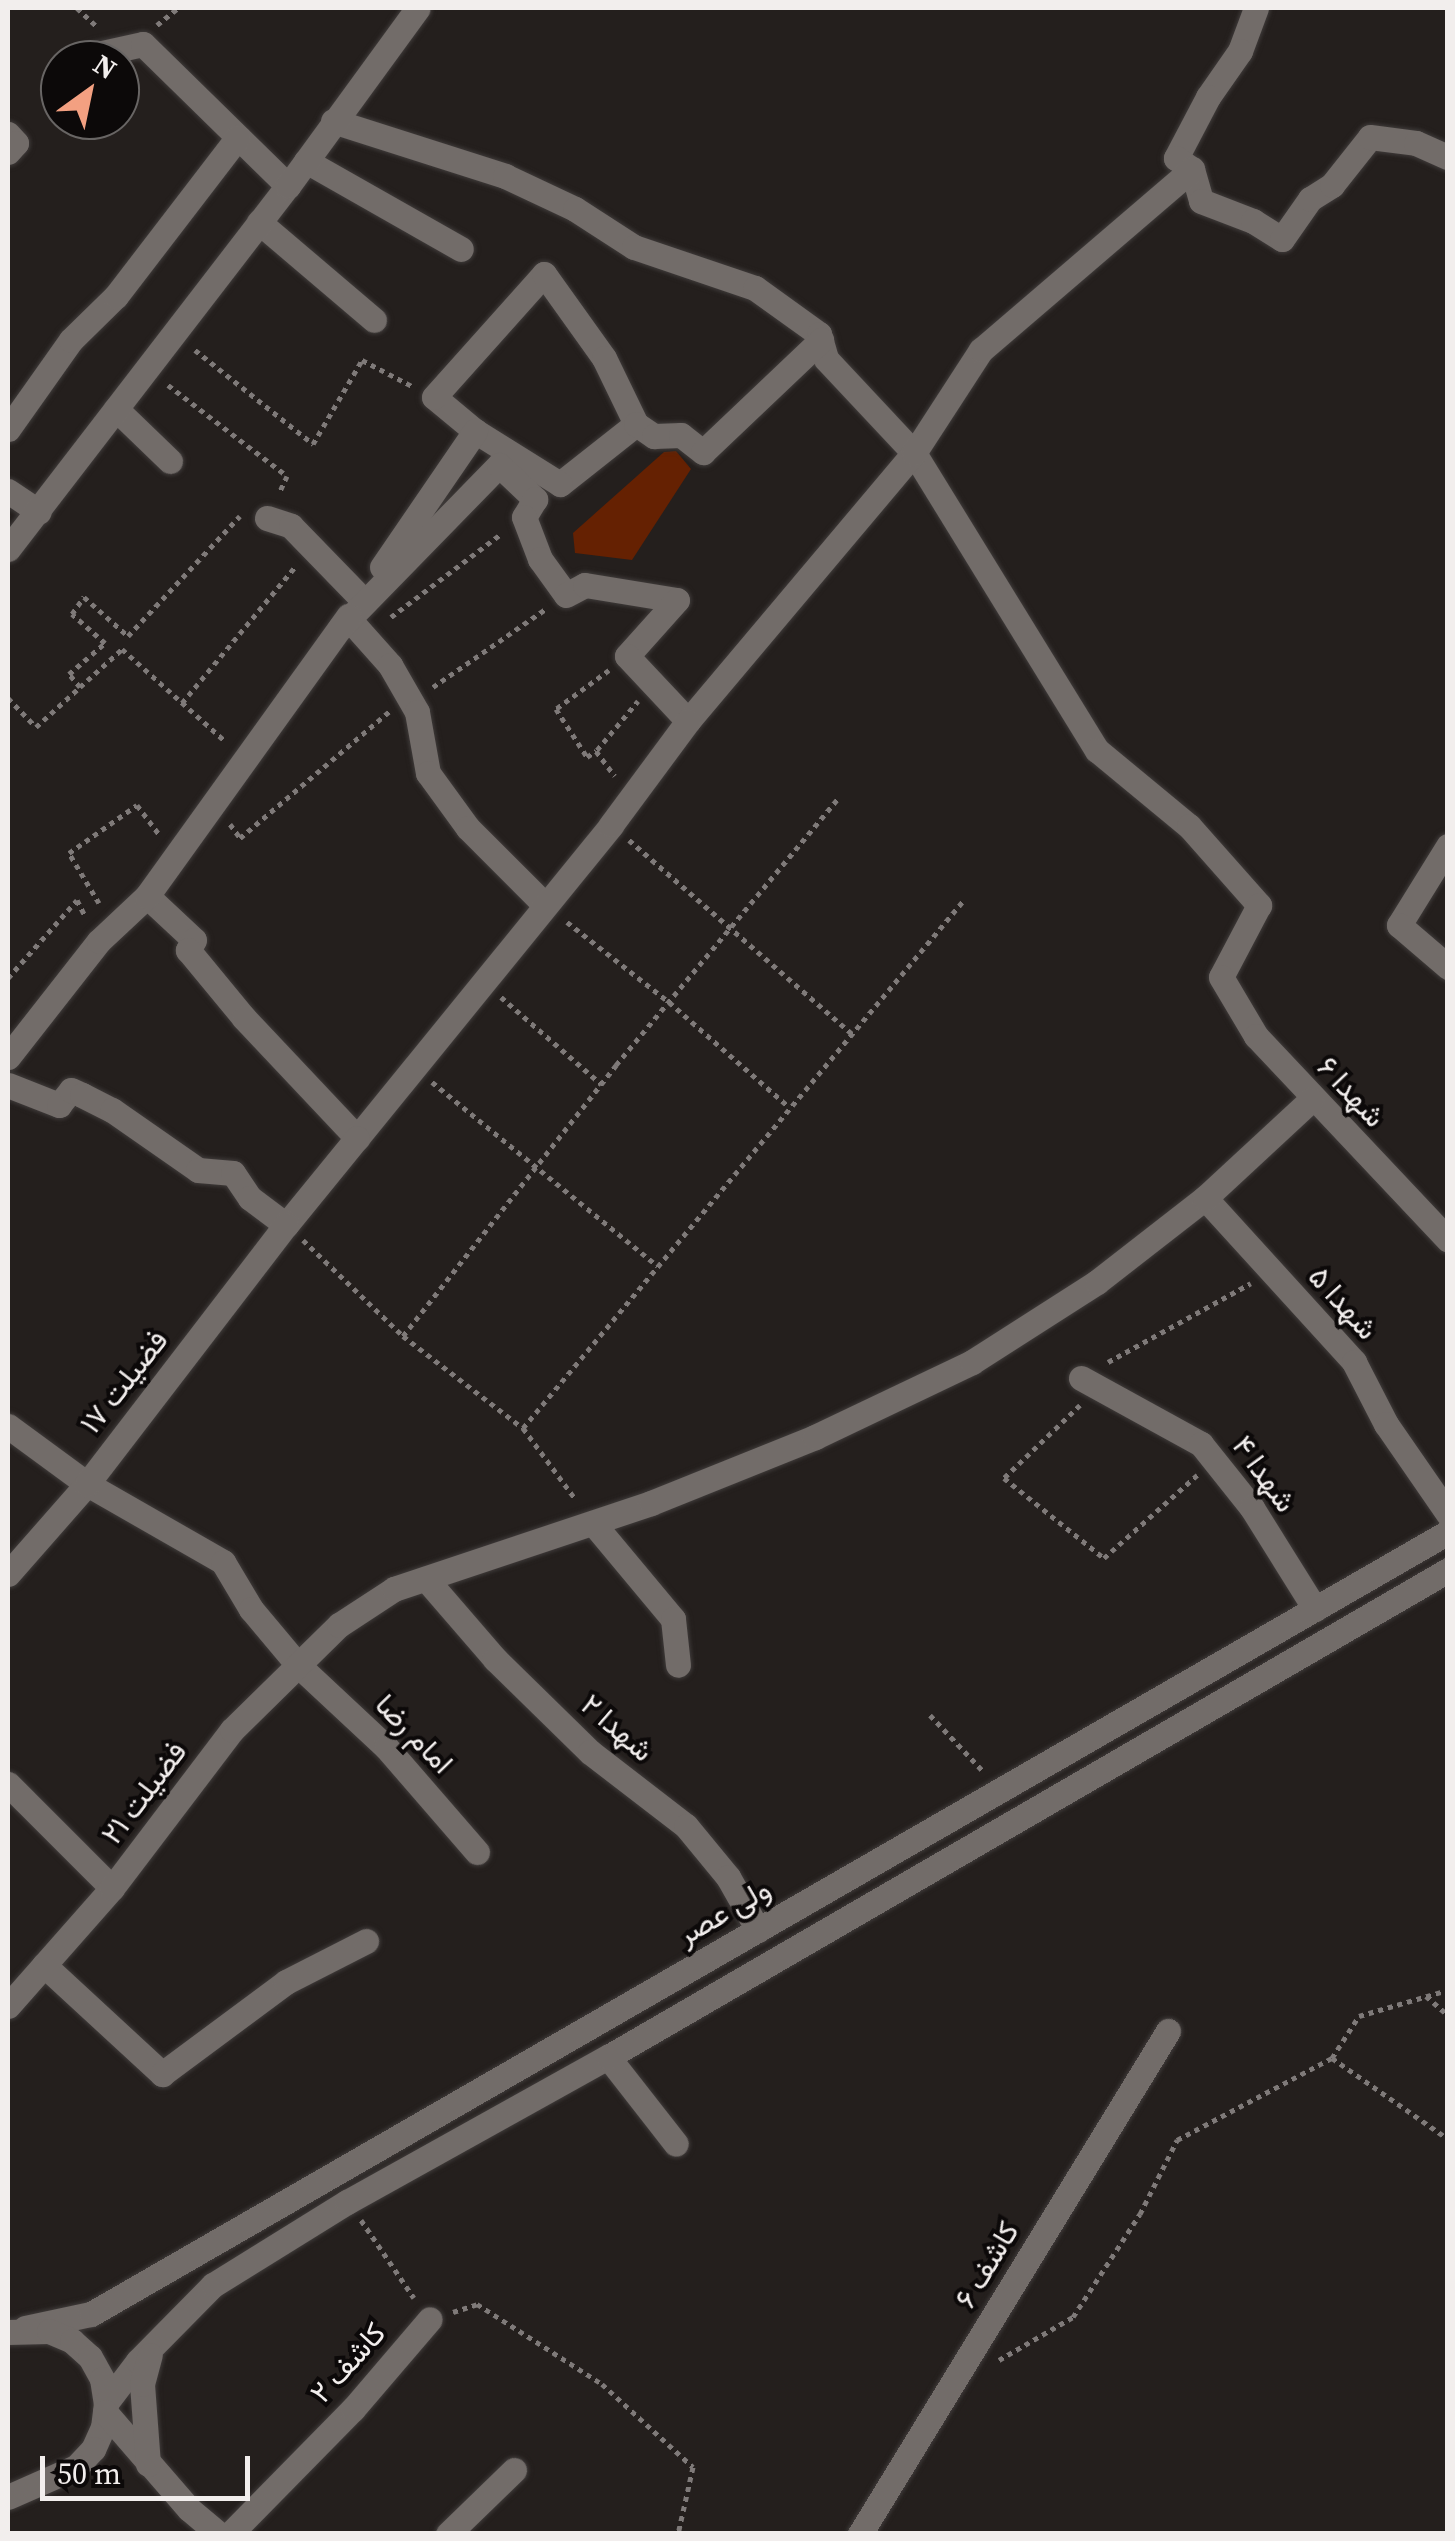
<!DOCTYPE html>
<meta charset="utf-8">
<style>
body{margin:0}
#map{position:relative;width:1455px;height:2541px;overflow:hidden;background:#241f1d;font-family:"Source Serif 4",Vazirmatn,serif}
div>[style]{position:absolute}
.building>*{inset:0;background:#652102}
.path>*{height:5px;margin-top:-2.5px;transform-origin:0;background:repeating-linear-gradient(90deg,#7f7a79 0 5px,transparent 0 10px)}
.roads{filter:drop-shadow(0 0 2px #3f3b3a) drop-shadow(0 0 2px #3f3b3a)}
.minor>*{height:25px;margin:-12.5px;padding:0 12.5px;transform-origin:12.5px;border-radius:12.5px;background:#726c69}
.secondary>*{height:25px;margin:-12.5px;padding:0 12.5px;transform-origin:12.5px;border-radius:12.5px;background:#726c69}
span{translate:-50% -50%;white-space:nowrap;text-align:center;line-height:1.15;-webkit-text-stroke:8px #0c0909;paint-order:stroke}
.street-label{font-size:30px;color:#f2eeed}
.frame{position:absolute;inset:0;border:10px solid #f2eeed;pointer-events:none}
.north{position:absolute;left:40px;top:40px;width:100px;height:100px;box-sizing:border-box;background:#0c0909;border:2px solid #686564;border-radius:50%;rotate:33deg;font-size:28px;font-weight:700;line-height:40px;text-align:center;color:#f2eeed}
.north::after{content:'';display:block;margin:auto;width:35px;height:45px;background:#f3a081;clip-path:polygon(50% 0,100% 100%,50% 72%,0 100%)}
.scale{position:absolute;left:40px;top:2456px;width:210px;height:45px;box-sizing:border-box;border:5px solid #f2eeed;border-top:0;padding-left:12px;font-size:30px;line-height:35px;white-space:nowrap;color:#f2eeed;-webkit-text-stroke:8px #0c0909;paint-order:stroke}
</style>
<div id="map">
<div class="building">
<i style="clip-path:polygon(676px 451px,691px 469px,632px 560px,575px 553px,573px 533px,664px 452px)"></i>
</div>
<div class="path">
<i style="left:77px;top:8px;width:26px;rotate:43deg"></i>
<i style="left:157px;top:25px;width:27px;rotate:-39deg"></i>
<i style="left:195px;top:350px;width:151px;rotate:38.5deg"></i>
<i style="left:313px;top:444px;width:97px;rotate:-59.7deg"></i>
<i style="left:362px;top:360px;width:56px;rotate:27.5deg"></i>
<i style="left:168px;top:385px;width:150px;rotate:37.4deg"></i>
<i style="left:287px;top:476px;width:19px;rotate:115deg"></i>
<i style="left:391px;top:617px;width:139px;rotate:-37.1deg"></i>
<i style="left:609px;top:670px;width:66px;rotate:143.7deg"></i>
<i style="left:556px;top:709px;width:57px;rotate:57.1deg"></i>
<i style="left:587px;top:757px;width:11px;rotate:-34deg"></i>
<i style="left:596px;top:751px;width:31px;rotate:53deg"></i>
<i style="left:80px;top:687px;width:57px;rotate:-42.1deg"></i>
<i style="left:122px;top:649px;width:138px;rotate:41.8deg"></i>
<i style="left:433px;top:687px;width:139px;rotate:-34.7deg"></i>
<i style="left:8px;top:698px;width:40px;rotate:46deg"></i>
<i style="left:36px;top:727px;width:59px;rotate:-42.3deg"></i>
<i style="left:80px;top:687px;width:17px;rotate:-130deg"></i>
<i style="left:69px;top:674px;width:48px;rotate:-40.7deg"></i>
<i style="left:105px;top:643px;width:44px;rotate:-138.7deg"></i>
<i style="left:72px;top:614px;width:21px;rotate:-55deg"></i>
<i style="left:84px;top:597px;width:59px;rotate:41.6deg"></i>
<i style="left:128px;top:636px;width:164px;rotate:-47deg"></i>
<i style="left:182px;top:703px;width:177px;rotate:-50.3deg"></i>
<i style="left:597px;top:750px;width:64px;rotate:-50.1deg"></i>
<i style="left:230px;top:824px;width:17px;rotate:54deg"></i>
<i style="left:240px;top:838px;width:197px;rotate:-40.3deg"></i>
<i style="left:629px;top:840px;width:296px;rotate:41deg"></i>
<i style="left:99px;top:903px;width:58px;rotate:-121deg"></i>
<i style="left:69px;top:853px;width:83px;rotate:-35.2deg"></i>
<i style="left:137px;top:805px;width:36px;rotate:53deg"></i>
<i style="left:567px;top:922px;width:130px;rotate:38.1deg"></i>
<i style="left:669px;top:1002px;width:159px;rotate:41.2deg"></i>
<i style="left:8px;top:978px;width:104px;rotate:-48.5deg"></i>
<i style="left:77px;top:900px;width:18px;rotate:63deg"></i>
<i style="left:501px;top:997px;width:133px;rotate:41deg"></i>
<i style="left:432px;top:1082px;width:291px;rotate:39.2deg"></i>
<i style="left:303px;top:1240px;width:139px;rotate:43.8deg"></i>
<i style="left:403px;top:1336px;width:151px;rotate:37.5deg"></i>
<i style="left:523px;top:1428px;width:89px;rotate:53.6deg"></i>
<i style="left:403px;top:1336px;width:345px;rotate:-51.8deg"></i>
<i style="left:616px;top:1065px;width:349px;rotate:-50.2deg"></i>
<i style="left:1108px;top:1362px;width:163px;rotate:-28.9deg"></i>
<i style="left:1080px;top:1405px;width:105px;rotate:136.2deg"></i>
<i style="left:1004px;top:1478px;width:128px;rotate:38.7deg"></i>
<i style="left:1104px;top:1558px;width:125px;rotate:-41.7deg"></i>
<i style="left:523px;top:1428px;width:688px;rotate:-50.13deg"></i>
<i style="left:930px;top:1715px;width:77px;rotate:46.6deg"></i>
<i style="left:1426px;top:1996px;width:29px;rotate:41deg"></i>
<i style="left:1332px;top:2058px;width:141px;rotate:34.9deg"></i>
<i style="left:361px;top:2220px;width:94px;rotate:55.8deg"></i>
<i style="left:453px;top:2312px;width:25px;rotate:-18deg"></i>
<i style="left:477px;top:2304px;width:148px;rotate:32.6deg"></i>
<i style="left:602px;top:2384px;width:123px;rotate:42.4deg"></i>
<i style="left:693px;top:2467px;width:69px;rotate:102.6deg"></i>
<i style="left:999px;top:2360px;width:86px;rotate:-30.2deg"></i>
<i style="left:1073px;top:2317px;width:123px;rotate:-57deg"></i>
<i style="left:1140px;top:2214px;width:83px;rotate:-63.4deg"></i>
<i style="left:1177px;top:2140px;width:175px;rotate:-27.9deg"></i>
<i style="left:1332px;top:2058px;width:50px;rotate:-57.3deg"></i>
<i style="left:1359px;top:2016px;width:93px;rotate:-16.3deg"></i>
</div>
<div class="roads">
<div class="minor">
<i style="left:1256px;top:8px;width:46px;rotate:110.4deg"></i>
<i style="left:1240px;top:51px;width:56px;rotate:124.8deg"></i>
<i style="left:1208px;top:97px;width:69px;rotate:117.7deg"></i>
<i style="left:1176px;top:158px;width:19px;rotate:35deg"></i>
<i style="left:1192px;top:169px;width:33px;rotate:74deg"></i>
<i style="left:1201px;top:201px;width:56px;rotate:21deg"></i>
<i style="left:1253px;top:221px;width:34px;rotate:32deg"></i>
<i style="left:1282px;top:239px;width:49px;rotate:-55deg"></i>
<i style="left:1310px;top:199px;width:26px;rotate:-32deg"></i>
<i style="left:1332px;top:185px;width:61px;rotate:-51.6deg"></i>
<i style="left:1370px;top:137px;width:46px;rotate:7.4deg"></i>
<i style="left:1416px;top:143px;width:35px;rotate:24deg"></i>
<i style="left:93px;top:55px;width:51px;rotate:-12.4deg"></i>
<i style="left:143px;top:44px;width:203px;rotate:44.4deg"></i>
<i style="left:333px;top:121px;width:181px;rotate:17.7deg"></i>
<i style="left:505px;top:176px;width:77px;rotate:25.2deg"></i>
<i style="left:575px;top:209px;width:70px;rotate:32.8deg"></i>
<i style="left:634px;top:247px;width:128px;rotate:18.7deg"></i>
<i style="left:755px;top:288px;width:79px;rotate:35.7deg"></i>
<i style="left:819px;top:334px;width:26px;rotate:74deg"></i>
<i style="left:826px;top:359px;width:129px;rotate:46.9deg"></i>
<i style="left:914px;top:453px;width:349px;rotate:58.4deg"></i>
<i style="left:1097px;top:750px;width:119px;rotate:39.6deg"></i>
<i style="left:1189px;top:826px;width:106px;rotate:48.5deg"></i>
<i style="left:1259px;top:905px;width:81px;rotate:117.8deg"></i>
<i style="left:1221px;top:977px;width:69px;rotate:59.3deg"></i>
<i style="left:1256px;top:1036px;width:280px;rotate:46.7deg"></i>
<i style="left:8px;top:134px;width:12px;rotate:48deg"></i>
<i style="left:16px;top:143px;width:12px;rotate:132deg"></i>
<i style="left:306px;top:161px;width:178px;rotate:29.6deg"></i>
<i style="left:259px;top:222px;width:151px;rotate:40.4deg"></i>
<i style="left:116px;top:409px;width:75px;rotate:43.9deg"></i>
<i style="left:636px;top:424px;width:97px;rotate:141.7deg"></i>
<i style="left:560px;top:484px;width:100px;rotate:-148.1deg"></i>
<i style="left:475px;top:431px;width:53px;rotate:-140.3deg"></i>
<i style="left:434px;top:397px;width:165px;rotate:-48.2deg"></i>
<i style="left:544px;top:274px;width:103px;rotate:54.5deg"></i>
<i style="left:604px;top:358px;width:73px;rotate:64.1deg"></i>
<i style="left:636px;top:424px;width:22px;rotate:34deg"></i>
<i style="left:654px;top:436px;width:27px;rotate:-2deg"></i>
<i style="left:681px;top:435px;width:28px;rotate:38deg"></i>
<i style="left:703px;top:452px;width:163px;rotate:-43.5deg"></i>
<i style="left:8px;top:429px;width:109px;rotate:-54.7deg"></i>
<i style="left:71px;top:340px;width:63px;rotate:-44.4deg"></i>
<i style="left:116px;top:296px;width:200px;rotate:-52.5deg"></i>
<i style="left:8px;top:491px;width:37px;rotate:34deg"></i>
<i style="left:267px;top:518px;width:25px;rotate:18deg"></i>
<i style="left:291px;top:526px;width:100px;rotate:45.8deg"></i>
<i style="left:8px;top:549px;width:458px;rotate:-52.4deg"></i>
<i style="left:288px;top:186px;width:220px;rotate:-53.9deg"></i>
<i style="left:382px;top:567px;width:165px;rotate:-55.6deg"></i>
<i style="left:349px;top:619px;width:62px;rotate:48.3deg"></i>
<i style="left:390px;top:665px;width:54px;rotate:60.1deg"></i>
<i style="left:417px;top:712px;width:62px;rotate:79.8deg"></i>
<i style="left:428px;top:773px;width:68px;rotate:54deg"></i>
<i style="left:468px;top:828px;width:109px;rotate:45deg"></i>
<i style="left:340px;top:628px;width:228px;rotate:-45.7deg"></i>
<i style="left:499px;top:465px;width:50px;rotate:43.4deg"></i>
<i style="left:535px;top:499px;width:21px;rotate:121deg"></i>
<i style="left:524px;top:517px;width:45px;rotate:69.1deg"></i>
<i style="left:540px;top:559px;width:44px;rotate:54.2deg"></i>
<i style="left:566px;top:595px;width:21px;rotate:-28deg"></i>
<i style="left:585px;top:585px;width:93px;rotate:9.3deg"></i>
<i style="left:677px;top:600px;width:75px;rotate:131.8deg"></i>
<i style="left:627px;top:656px;width:89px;rotate:46.8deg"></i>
<i style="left:688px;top:721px;width:351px;rotate:-49.9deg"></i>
<i style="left:914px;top:453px;width:123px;rotate:-57deg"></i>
<i style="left:981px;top:350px;width:278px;rotate:-40.6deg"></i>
<i style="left:1448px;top:846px;width:93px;rotate:121.8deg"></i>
<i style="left:1399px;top:925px;width:65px;rotate:40.6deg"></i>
<i style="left:147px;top:896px;width:64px;rotate:43.1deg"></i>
<i style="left:194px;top:940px;width:12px;rotate:121deg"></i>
<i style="left:188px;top:950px;width:88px;rotate:50.5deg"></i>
<i style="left:244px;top:1018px;width:165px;rotate:46.7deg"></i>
<i style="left:357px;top:1138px;width:403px;rotate:-50.9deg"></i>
<i style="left:611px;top:825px;width:129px;rotate:-53.5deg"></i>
<i style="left:8px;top:1057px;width:147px;rotate:-51.9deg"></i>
<i style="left:99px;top:941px;width:66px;rotate:-43.2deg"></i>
<i style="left:147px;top:896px;width:345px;rotate:-54.3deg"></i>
<i style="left:8px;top:1085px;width:55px;rotate:21.4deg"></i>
<i style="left:59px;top:1105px;width:19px;rotate:-51deg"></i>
<i style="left:71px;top:1090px;width:12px;rotate:24deg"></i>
<i style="left:82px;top:1095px;width:34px;rotate:27deg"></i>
<i style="left:112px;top:1110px;width:105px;rotate:34.9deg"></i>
<i style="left:198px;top:1170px;width:35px;rotate:5deg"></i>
<i style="left:233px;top:1173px;width:30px;rotate:56deg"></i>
<i style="left:250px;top:1198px;width:45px;rotate:36.9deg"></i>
<i style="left:286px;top:1225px;width:112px;rotate:-50.8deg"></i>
<i style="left:1205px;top:1198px;width:222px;rotate:47.7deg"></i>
<i style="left:1354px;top:1362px;width:70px;rotate:62.7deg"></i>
<i style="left:1386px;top:1424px;width:109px;rotate:55.4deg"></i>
<i style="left:1081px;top:1378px;width:137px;rotate:28.8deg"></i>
<i style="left:1201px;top:1444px;width:82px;rotate:51.4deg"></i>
<i style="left:1252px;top:1508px;width:119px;rotate:58deg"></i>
<i style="left:8px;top:1426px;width:98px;rotate:36.3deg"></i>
<i style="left:87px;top:1484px;width:157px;rotate:29.8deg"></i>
<i style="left:223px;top:1562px;width:55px;rotate:59.2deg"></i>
<i style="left:251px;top:1609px;width:73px;rotate:50deg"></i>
<i style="left:298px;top:1665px;width:120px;rotate:43deg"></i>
<i style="left:386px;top:1747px;width:139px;rotate:49.1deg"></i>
<i style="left:593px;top:1523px;width:125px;rotate:50.2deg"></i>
<i style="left:673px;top:1619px;width:46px;rotate:83.8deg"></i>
<i style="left:8px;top:1574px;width:120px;rotate:-48.7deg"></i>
<i style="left:87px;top:1484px;width:327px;rotate:-52.5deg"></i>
<i style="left:426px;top:1579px;width:106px;rotate:49.2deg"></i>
<i style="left:495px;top:1659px;width:133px;rotate:44.4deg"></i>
<i style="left:590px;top:1752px;width:121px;rotate:37.6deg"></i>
<i style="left:686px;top:1826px;width:66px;rotate:50.5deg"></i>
<i style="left:728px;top:1877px;width:61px;rotate:60.5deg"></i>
<i style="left:8px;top:1784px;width:147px;rotate:45deg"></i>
<i style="left:44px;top:1965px;width:161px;rotate:42.7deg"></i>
<i style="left:162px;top:2074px;width:154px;rotate:-36.6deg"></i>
<i style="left:286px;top:1982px;width:90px;rotate:-27.1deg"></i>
<i style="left:8px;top:2006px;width:157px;rotate:-48.6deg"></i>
<i style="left:112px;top:1888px;width:198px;rotate:-52.8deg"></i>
<i style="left:232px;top:1730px;width:150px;rotate:-44.5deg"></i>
<i style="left:339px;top:1625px;width:66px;rotate:-33.2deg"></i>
<i style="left:394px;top:1589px;width:271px;rotate:-18.5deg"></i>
<i style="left:651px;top:1503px;width:177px;rotate:-21.9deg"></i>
<i style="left:815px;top:1437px;width:174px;rotate:-25.5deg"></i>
<i style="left:972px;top:1362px;width:148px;rotate:-32.6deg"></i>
<i style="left:1097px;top:1282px;width:137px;rotate:-37.9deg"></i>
<i style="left:1205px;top:1198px;width:144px;rotate:-42.8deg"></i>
<i style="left:608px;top:2057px;width:110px;rotate:52deg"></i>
<i style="left:230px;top:2534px;width:175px;rotate:-45.5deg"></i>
<i style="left:353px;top:2409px;width:118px;rotate:-49.5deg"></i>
<i style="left:448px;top:2534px;width:92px;rotate:-44.1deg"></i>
<i style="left:860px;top:2534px;width:590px;rotate:-58.52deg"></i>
</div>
<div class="secondary">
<i style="left:25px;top:2328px;width:67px;rotate:-12deg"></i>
<i style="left:91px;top:2314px;width:1566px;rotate:-29.95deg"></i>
<i style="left:8px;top:2332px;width:41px;rotate:-1.4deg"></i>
<i style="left:49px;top:2331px;width:25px;rotate:23deg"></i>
<i style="left:72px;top:2341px;width:24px;rotate:42deg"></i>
<i style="left:90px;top:2357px;width:25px;rotate:61deg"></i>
<i style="left:102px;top:2379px;width:24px;rotate:81deg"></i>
<i style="left:106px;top:2403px;width:24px;rotate:97deg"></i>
<i style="left:103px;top:2427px;width:24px;rotate:114deg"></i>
<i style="left:93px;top:2449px;width:25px;rotate:133deg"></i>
<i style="left:76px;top:2467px;width:74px;rotate:156.2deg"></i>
<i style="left:106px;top:2403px;width:53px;rotate:-52.7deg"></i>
<i style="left:138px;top:2361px;width:107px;rotate:-45.4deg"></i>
<i style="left:213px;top:2285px;width:158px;rotate:-31.8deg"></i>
<i style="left:347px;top:2202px;width:299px;rotate:-29.1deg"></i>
<i style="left:608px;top:2057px;width:971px;rotate:-30.1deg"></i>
<i style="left:105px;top:2412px;width:128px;rotate:49.1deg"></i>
<i style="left:189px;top:2509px;width:39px;rotate:40deg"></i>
<i style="left:148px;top:2464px;width:80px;rotate:-94.3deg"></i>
<i style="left:142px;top:2384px;width:30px;rotate:-75deg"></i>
</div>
</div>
<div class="street-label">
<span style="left:1351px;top:1092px;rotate:47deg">شهدا ۶</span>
<span style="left:1343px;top:1303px;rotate:48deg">شهدا ۵</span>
<span style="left:124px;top:1382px;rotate:-52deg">فضیلت ۱۷</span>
<span style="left:1264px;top:1474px;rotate:54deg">شهدا ۴</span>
<span style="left:617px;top:1728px;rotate:41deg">شهدا ۲</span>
<span style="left:414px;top:1734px;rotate:46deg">امام رضا</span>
<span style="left:144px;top:1793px;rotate:-53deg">فضیلت ۲۱</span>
<span style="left:724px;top:1912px;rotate:-30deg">ولی عصر</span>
<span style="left:987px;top:2265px;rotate:-59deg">کاشف ۶</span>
<span style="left:348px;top:2363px;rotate:-48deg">کاشف ۲</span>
</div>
<div class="frame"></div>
<div class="north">N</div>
<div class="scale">50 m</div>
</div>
